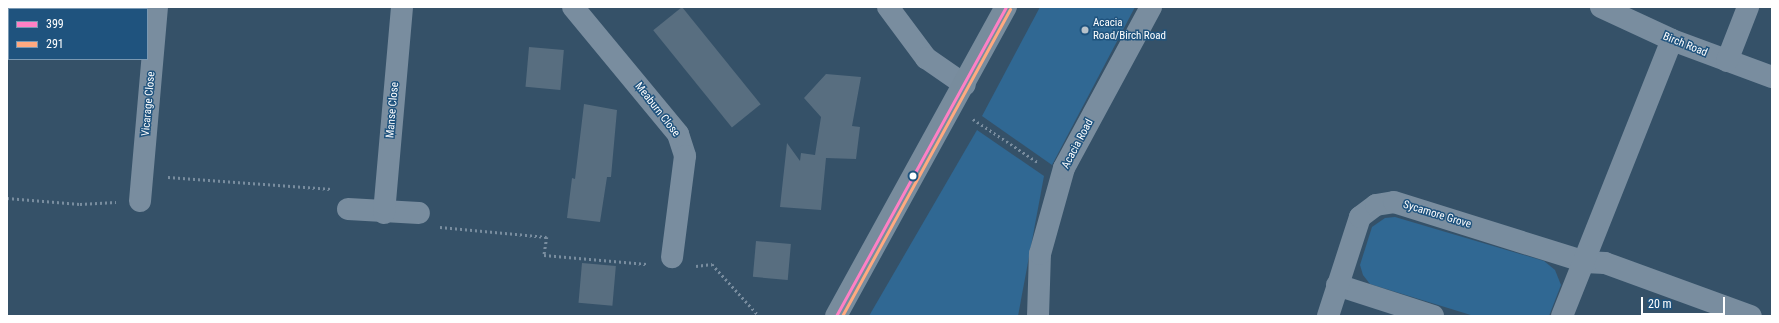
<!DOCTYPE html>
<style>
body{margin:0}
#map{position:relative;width:1779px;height:323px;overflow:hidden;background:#355168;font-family:"Roboto Condensed",sans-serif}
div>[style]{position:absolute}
.green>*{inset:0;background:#306893}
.building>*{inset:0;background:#586e80;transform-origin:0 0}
.path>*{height:2.5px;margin-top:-1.25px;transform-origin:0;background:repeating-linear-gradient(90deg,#798d9f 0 2px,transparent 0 5px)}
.minor>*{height:22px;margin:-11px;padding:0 11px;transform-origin:11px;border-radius:11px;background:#798d9f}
.major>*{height:22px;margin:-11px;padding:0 11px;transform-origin:11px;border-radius:11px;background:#788c9d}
.bus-1>*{height:3px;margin:-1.5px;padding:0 1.5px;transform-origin:1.5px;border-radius:1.5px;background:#ff80c5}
.bus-2>*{height:3px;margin:-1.5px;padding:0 1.5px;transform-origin:1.5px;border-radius:1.5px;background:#ffa980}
.dots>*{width:11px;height:11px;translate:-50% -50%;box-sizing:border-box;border:2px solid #1f537e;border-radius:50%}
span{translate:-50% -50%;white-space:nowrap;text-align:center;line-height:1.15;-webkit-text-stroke:3px #1f537e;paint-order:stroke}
.poi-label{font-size:11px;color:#fff}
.left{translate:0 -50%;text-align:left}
.street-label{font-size:11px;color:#fff}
.frame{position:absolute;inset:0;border:8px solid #fff;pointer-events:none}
.legend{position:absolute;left:8px;top:8px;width:140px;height:52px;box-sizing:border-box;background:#1f537e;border:1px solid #7998b2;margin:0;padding:5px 7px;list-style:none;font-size:12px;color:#fff}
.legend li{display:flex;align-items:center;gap:8px;height:20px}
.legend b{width:20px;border:1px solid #7998b2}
.scale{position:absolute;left:1641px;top:297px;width:84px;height:18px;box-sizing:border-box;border:2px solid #fff;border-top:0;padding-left:5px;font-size:12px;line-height:14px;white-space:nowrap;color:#fff;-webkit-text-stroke:3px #1f537e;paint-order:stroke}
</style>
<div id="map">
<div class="green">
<i style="clip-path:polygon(1040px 7px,1135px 7px,1052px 165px,982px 116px)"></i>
<i style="clip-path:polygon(977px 130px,1044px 176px,1018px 316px,869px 316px)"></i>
<i style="clip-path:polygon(1395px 217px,1544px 261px,1555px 270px,1561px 285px,1549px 316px,1474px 316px,1370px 284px,1363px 275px,1360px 265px,1372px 227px,1385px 218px)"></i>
</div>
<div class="building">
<i style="left:682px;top:7px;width:125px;height:37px;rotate:51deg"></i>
<i style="left:529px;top:47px;width:35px;height:40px;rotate:5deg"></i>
<i style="clip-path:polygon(826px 74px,861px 77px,852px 126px,860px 127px,856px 159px,826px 158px,821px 210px,780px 207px,787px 143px,800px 161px,801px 153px,815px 155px,821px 117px,804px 98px)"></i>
<i style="clip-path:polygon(584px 104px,617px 110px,611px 177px,607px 177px,600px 222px,567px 218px,572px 178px,575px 179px)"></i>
<i style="left:756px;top:241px;width:35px;height:36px;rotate:5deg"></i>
<i style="left:582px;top:263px;width:34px;height:40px;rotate:5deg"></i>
</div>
<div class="path">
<i style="left:973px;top:119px;width:79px;rotate:33.7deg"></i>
<i style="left:168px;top:177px;width:164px;rotate:4.2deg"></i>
<i style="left:7px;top:198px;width:73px;rotate:4.7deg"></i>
<i style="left:80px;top:204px;width:36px;rotate:-3deg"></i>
<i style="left:440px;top:227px;width:107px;rotate:5.3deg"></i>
<i style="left:547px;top:237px;width:18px;rotate:99deg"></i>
<i style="left:544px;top:255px;width:103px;rotate:5deg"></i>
<i style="left:696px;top:266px;width:16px;rotate:-7deg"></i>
<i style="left:712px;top:264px;width:70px;rotate:47.9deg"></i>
</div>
<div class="minor">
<i style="left:573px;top:7px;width:165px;rotate:50.4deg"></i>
<i style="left:678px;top:134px;width:23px;rotate:72deg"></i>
<i style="left:685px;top:156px;width:102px;rotate:97.3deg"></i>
<i style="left:888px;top:7px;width:64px;rotate:53.3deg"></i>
<i style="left:926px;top:58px;width:47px;rotate:34.7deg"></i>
<i style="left:1601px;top:7px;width:78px;rotate:24.9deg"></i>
<i style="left:1672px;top:40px;width:107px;rotate:20.3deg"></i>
<i style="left:1727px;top:61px;width:58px;rotate:-68.7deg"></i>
<i style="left:140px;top:201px;width:195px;rotate:-85deg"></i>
<i style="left:348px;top:209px;width:71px;rotate:3.2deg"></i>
<i style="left:384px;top:213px;width:207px;rotate:-85deg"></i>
<i style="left:1337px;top:285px;width:101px;rotate:17.9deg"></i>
<i style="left:1038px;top:316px;width:62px;rotate:-88.2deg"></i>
<i style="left:1040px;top:254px;width:89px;rotate:-74.4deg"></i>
<i style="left:1064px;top:168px;width:183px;rotate:-61.6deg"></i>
<i style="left:1328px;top:316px;width:104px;rotate:-72.1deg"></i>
<i style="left:1360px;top:217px;width:20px;rotate:-37deg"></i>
<i style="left:1376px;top:205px;width:18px;rotate:-9deg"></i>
<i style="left:1394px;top:202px;width:200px;rotate:17.4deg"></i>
<i style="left:1585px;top:262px;width:20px;rotate:3deg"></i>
<i style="left:1605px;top:263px;width:155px;rotate:20deg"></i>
<i style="left:1562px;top:316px;width:297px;rotate:-68.3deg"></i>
</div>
<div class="major">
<i style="left:836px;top:316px;width:353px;rotate:-61.2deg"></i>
</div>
<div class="bus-1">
<i style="left:836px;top:316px;width:353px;rotate:-61.2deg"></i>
</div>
<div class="bus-2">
<i style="left:842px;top:316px;width:350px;rotate:-61.3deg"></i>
</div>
<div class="dots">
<i style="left:1085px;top:30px;background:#b8c2ca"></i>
<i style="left:913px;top:176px;background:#fff"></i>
</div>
<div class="poi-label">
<span class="left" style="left:1093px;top:30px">Acacia<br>Road/Birch Road</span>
</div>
<div class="street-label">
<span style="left:1685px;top:45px;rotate:22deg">Birch Road</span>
<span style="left:149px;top:104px;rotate:-85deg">Vicarage Close</span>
<span style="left:393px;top:110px;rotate:-85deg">Manse Close</span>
<span style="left:657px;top:110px;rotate:52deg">Meaburn Close</span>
<span style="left:1078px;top:144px;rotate:-62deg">Acacia Road</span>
<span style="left:1437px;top:215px;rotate:17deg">Sycamore Grove</span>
</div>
<div class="frame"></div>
<ul class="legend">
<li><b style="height:5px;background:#ff80c5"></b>399</li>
<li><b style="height:5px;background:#ffa980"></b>291</li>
</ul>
<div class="scale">20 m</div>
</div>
